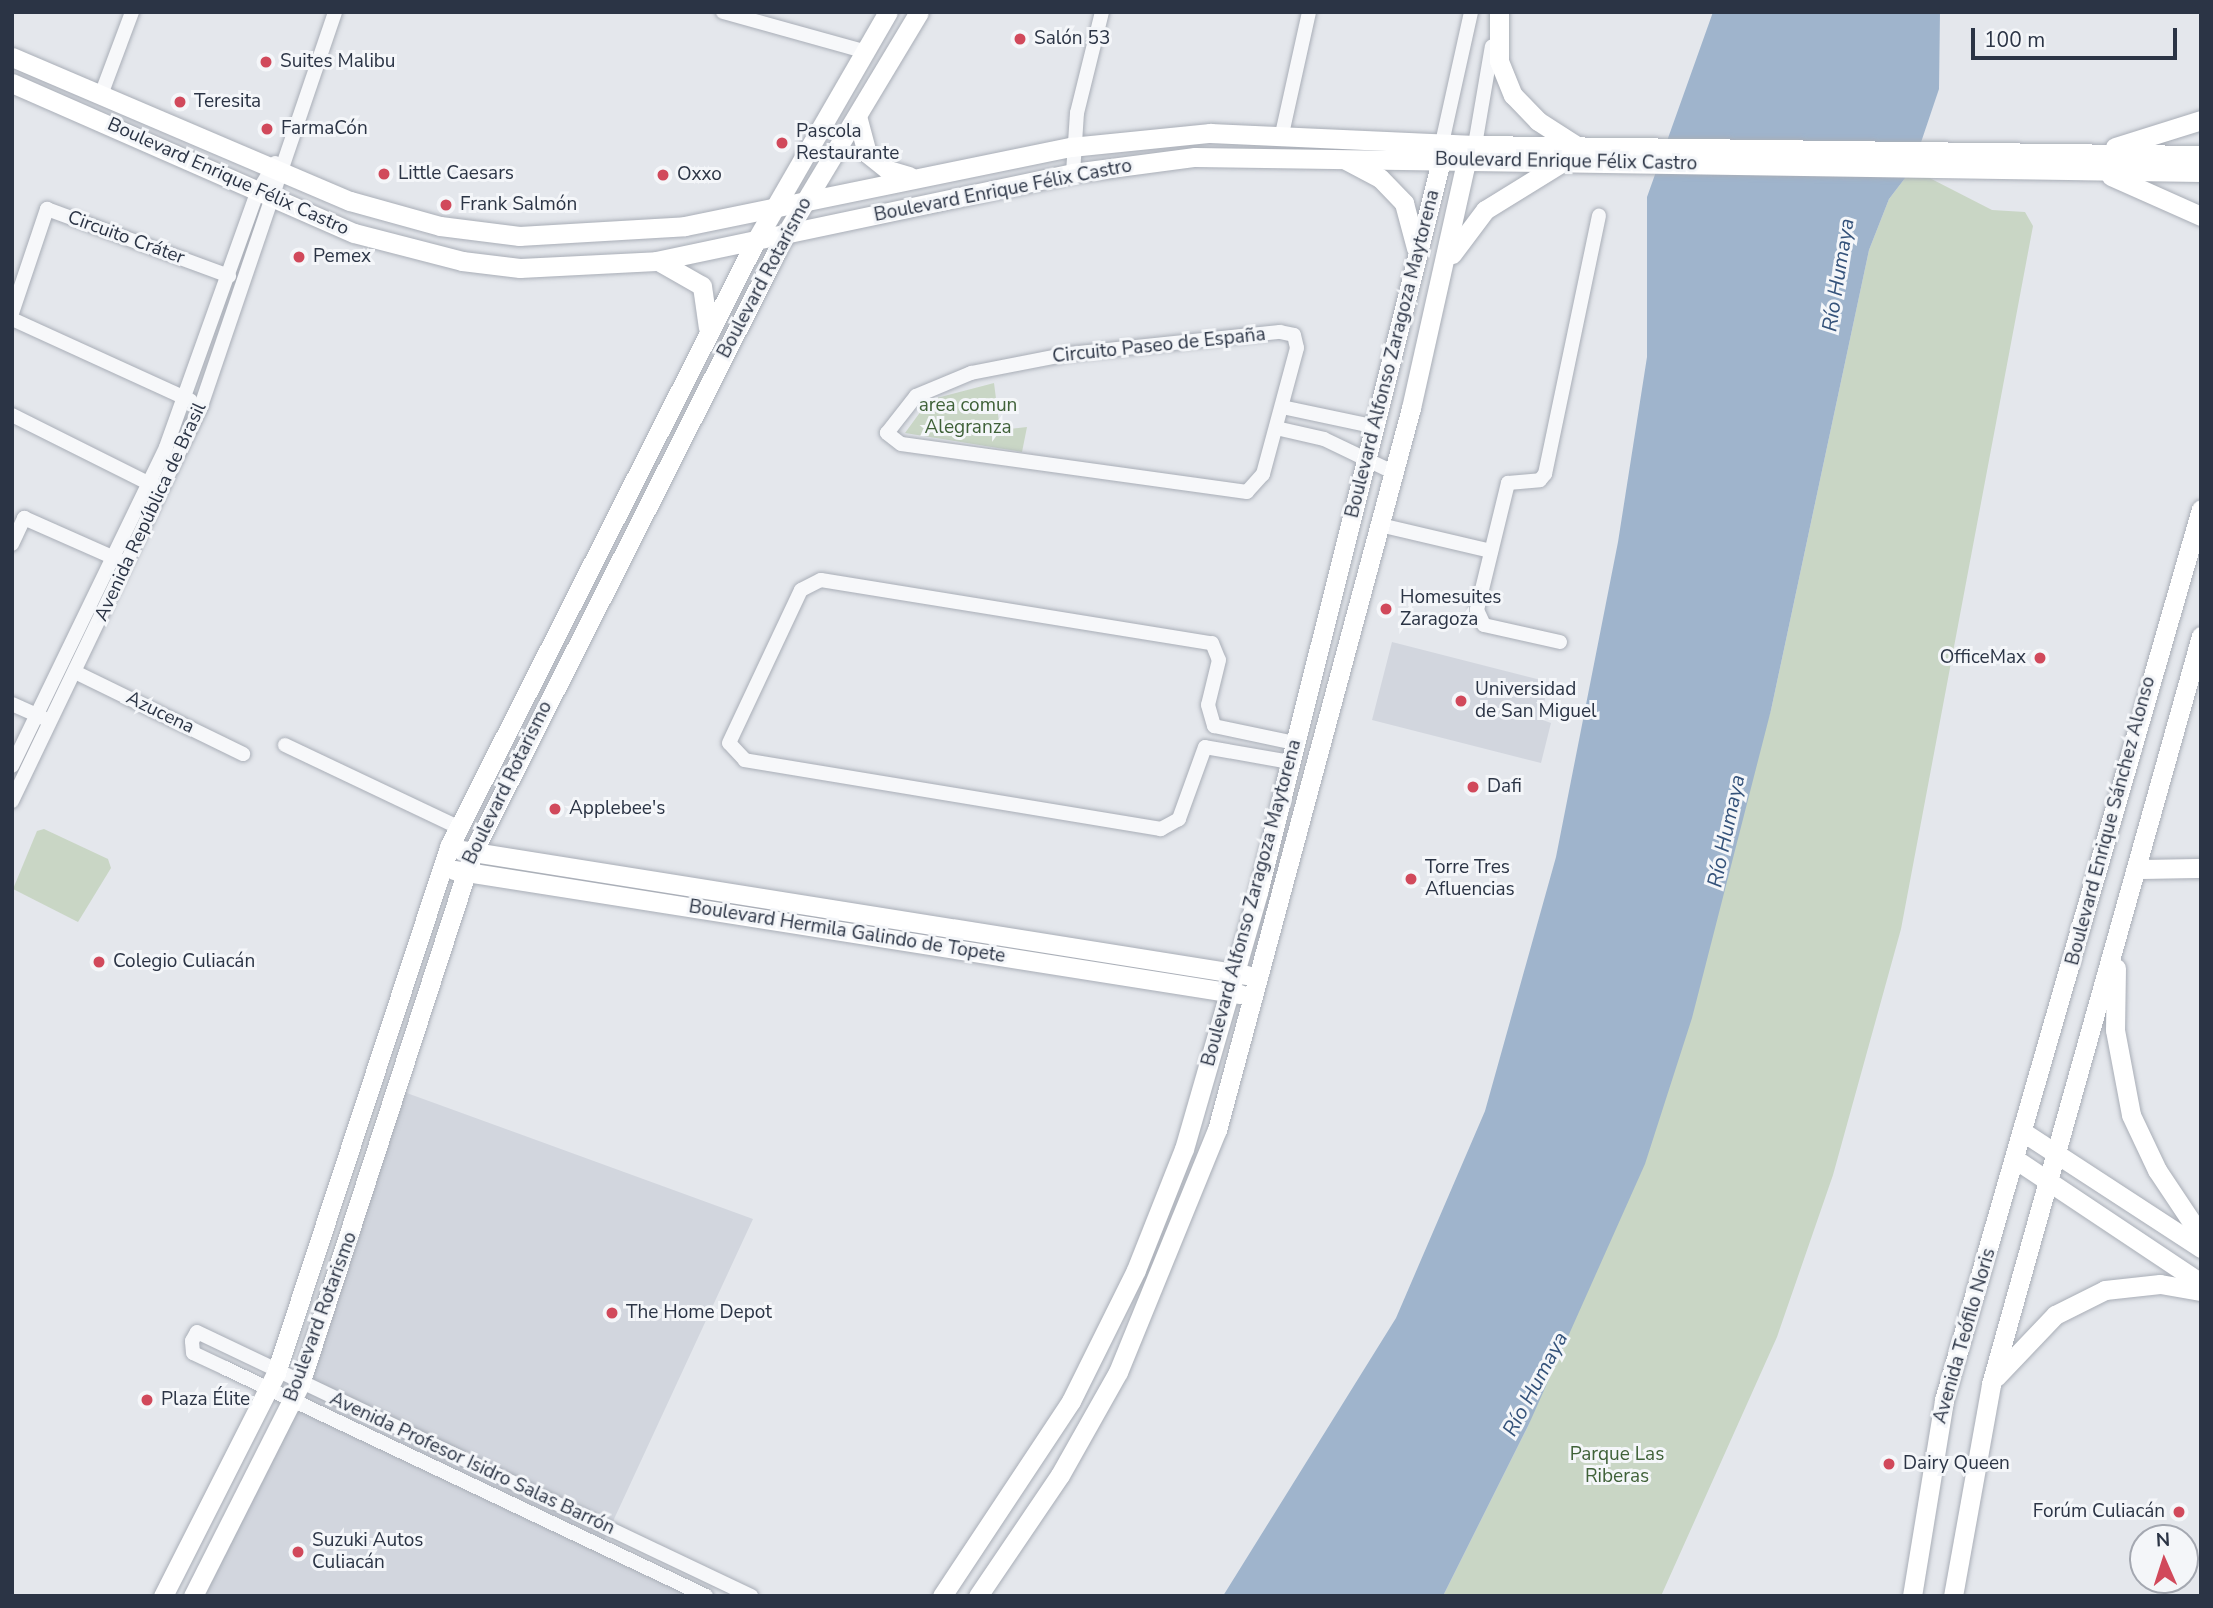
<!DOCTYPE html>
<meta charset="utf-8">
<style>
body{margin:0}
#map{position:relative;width:2213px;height:1608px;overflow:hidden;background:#e4e7ec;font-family:"Nunito Sans",sans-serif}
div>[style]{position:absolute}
.built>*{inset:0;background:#d2d6de}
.green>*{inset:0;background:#c9d6c5}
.water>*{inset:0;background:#9fb4cc}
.roads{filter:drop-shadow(0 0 2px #a9aeb7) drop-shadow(0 0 2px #a9aeb7)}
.street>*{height:14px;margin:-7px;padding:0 7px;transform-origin:7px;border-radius:7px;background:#f7f8fa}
.secondary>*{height:19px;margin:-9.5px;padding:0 9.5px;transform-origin:9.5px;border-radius:9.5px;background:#fff}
.dots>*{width:19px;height:19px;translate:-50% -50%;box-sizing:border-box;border:4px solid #f4f6f9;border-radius:50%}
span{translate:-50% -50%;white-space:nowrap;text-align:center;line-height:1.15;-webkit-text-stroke:6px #f4f6f9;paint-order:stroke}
.poi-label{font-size:19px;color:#2b3445}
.left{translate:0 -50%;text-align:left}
.right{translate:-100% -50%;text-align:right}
.street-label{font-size:19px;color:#2b3445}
.park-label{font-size:19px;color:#3f6138}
.water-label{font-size:21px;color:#34527a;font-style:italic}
.frame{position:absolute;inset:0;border:14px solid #2b3445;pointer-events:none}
.north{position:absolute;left:2129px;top:1524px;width:70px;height:70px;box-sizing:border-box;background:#f4f6f9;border:2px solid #a4a8b1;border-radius:50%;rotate:357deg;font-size:19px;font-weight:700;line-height:28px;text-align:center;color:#2b3445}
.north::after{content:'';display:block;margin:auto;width:24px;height:32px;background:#d1495b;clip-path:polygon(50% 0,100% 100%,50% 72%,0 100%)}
.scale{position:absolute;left:1971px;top:28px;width:206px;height:32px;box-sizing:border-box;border:4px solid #2b3445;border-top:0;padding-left:9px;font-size:21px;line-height:24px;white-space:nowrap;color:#2b3445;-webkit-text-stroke:5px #f4f6f9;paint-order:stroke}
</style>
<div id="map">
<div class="built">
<i style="clip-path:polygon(1392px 642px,1549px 682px,1540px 719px,1551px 723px,1541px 763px,1372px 720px)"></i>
<i style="clip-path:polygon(393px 1088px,753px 1219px,602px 1545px,706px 1596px,185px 1596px,300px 1384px)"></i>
</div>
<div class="green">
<i style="clip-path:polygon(1912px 169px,1992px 210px,2025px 212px,2033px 226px,1901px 929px,1833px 1175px,1777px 1337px,1661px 1596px,1443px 1596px,1529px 1424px,1771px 710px,1869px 250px,1889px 199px)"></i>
<i style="clip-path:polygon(994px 383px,1000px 430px,1027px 427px,1022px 452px,905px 433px,929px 400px)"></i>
<i style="clip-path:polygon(44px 829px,108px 859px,111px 868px,78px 922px,13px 889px,37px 831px)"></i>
</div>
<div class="water">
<i style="clip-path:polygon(1713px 12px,1940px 12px,1939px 89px,1912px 169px,1889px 199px,1869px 250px,1771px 710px,1692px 1018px,1645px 1164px,1529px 1424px,1443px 1596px,1223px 1596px,1396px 1318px,1485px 1111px,1556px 857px,1618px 542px,1647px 357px,1647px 197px)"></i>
</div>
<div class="roads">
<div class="street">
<i style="left:723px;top:12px;width:146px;rotate:15.5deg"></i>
<i style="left:101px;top:95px;width:89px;rotate:-69.5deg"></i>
<i style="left:1282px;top:134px;width:125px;rotate:-77.5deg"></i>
<i style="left:1442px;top:143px;width:134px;rotate:-77.5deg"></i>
<i style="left:1475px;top:145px;width:100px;rotate:-80.3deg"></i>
<i style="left:1073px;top:173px;width:60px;rotate:-86.2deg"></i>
<i style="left:1077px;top:113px;width:104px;rotate:-76.1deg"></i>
<i style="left:12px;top:313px;width:110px;rotate:-71.4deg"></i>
<i style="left:47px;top:209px;width:194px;rotate:20.2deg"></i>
<i style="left:12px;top:319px;width:196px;rotate:24.5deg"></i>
<i style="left:1280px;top:332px;width:14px;rotate:12deg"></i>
<i style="left:1294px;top:335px;width:13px;rotate:77deg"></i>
<i style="left:1297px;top:348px;width:131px;rotate:105.1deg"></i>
<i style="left:1263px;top:474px;width:24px;rotate:132deg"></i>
<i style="left:1247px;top:492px;width:349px;rotate:-172.1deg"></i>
<i style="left:901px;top:444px;width:18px;rotate:-142deg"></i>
<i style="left:887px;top:433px;width:47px;rotate:-51.9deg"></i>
<i style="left:916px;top:396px;width:60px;rotate:-22.7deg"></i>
<i style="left:971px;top:373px;width:100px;rotate:-11deg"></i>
<i style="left:1069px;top:354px;width:212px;rotate:-6deg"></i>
<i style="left:1282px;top:407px;width:96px;rotate:12deg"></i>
<i style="left:12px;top:415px;width:161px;rotate:26.6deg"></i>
<i style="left:1276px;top:428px;width:49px;rotate:12.9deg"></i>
<i style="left:1324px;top:439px;width:76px;rotate:25.6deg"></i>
<i style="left:1380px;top:525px;width:114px;rotate:13.2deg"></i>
<i style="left:12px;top:544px;width:29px;rotate:-65deg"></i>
<i style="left:24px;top:518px;width:106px;rotate:23.9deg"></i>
<i style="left:1560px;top:642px;width:78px;rotate:-167.4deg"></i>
<i style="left:1484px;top:625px;width:17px;rotate:-115deg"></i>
<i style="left:1477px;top:610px;width:131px;rotate:-76.3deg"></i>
<i style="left:1508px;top:483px;width:32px;rotate:-5deg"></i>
<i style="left:1540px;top:480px;width:8px;rotate:-50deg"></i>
<i style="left:1545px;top:474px;width:264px;rotate:-78.2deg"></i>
<i style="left:77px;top:673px;width:185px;rotate:26deg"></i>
<i style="left:12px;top:704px;width:34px;rotate:24deg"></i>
<i style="left:285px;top:745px;width:191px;rotate:25.4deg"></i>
<i style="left:1290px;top:762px;width:86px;rotate:-170deg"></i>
<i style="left:1205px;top:747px;width:77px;rotate:109.9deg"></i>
<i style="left:1179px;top:819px;width:21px;rotate:151deg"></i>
<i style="left:1161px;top:829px;width:422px;rotate:-170.6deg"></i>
<i style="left:745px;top:760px;width:23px;rotate:-133deg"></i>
<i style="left:729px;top:743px;width:169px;rotate:-64.8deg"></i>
<i style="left:801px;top:590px;width:22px;rotate:-27deg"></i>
<i style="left:821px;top:580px;width:396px;rotate:9.2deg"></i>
<i style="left:1212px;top:643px;width:18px;rotate:68deg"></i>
<i style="left:1219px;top:660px;width:46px;rotate:103.7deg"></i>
<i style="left:1208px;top:705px;width:22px;rotate:74deg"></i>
<i style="left:1214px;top:726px;width:83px;rotate:11.9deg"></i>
<i style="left:12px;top:766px;width:354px;rotate:-64.2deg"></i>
<i style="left:166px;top:447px;width:270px;rotate:-70.3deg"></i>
<i style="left:257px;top:193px;width:35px;rotate:-59deg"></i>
<i style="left:12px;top:801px;width:438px;rotate:-64.4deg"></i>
<i style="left:201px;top:406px;width:416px;rotate:-71.2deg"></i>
<i style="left:706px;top:1596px;width:532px;rotate:-154.64deg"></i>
<i style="left:225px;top:1368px;width:35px;rotate:-155deg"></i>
<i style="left:193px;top:1353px;width:12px;rotate:-95deg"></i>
<i style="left:192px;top:1341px;width:10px;rotate:-61deg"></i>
<i style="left:197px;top:1332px;width:614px;rotate:25.48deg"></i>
</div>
<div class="secondary">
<i style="left:1499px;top:12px;width:49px;rotate:90deg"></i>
<i style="left:1499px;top:61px;width:37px;rotate:68deg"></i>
<i style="left:1513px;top:95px;width:36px;rotate:46deg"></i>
<i style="left:1538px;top:121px;width:43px;rotate:32.6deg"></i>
<i style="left:12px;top:57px;width:367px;rotate:23.1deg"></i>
<i style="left:350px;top:201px;width:93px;rotate:15.5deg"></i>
<i style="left:440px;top:226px;width:80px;rotate:7.2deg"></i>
<i style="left:519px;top:236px;width:166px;rotate:-3.4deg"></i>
<i style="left:685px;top:226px;width:394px;rotate:-11.6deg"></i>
<i style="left:1071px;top:147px;width:140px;rotate:-5.8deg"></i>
<i style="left:1210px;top:133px;width:265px;rotate:2.6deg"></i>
<i style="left:1475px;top:145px;width:726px;rotate:0.79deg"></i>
<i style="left:12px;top:83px;width:373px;rotate:23.7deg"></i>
<i style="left:354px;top:233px;width:112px;rotate:14.5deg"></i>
<i style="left:462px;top:261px;width:58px;rotate:6.9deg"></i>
<i style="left:520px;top:268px;width:136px;rotate:-2.9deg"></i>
<i style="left:656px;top:261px;width:426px;rotate:-11.9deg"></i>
<i style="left:1073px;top:173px;width:123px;rotate:-7.5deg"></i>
<i style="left:1195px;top:157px;width:1006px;rotate:0.85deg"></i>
<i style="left:857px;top:116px;width:38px;rotate:75deg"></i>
<i style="left:867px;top:153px;width:27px;rotate:39deg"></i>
<i style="left:888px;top:170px;width:22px;rotate:16deg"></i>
<i style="left:2115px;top:147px;width:90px;rotate:-17.4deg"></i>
<i style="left:1346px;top:160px;width:38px;rotate:28deg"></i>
<i style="left:1380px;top:178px;width:35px;rotate:46deg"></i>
<i style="left:1404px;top:203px;width:47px;rotate:75.1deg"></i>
<i style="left:2111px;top:176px;width:98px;rotate:24deg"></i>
<i style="left:1452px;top:254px;width:55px;rotate:-53.1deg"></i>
<i style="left:1485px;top:210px;width:89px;rotate:-31.7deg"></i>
<i style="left:660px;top:262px;width:48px;rotate:29.7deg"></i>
<i style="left:702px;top:286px;width:42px;rotate:81.9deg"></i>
<i style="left:461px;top:850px;width:796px;rotate:9.04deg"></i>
<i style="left:2137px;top:869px;width:64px;rotate:-0.9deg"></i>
<i style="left:454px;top:870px;width:796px;rotate:8.97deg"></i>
<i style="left:2116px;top:968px;width:62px;rotate:90.9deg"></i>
<i style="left:2115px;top:1030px;width:86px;rotate:79.3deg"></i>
<i style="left:2131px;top:1115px;width:61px;rotate:64.7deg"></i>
<i style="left:2157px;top:1170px;width:79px;rotate:56.3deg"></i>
<i style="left:2026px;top:1134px;width:209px;rotate:33.1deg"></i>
<i style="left:2018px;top:1161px;width:220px;rotate:33.7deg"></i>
<i style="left:1996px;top:1377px;width:86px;rotate:-46.4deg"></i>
<i style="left:2055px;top:1315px;width:56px;rotate:-26.6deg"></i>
<i style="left:2105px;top:1290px;width:55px;rotate:-6.2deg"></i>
<i style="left:2160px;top:1284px;width:42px;rotate:9.7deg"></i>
<i style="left:163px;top:1596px;width:250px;rotate:-63.1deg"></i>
<i style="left:276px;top:1373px;width:554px;rotate:-71.79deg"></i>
<i style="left:449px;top:847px;width:678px;rotate:-63.17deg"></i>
<i style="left:755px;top:242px;width:266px;rotate:-60deg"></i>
<i style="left:193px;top:1596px;width:237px;rotate:-63.2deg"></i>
<i style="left:300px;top:1384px;width:559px;rotate:-71.99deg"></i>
<i style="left:473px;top:852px;width:691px;rotate:-63.18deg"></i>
<i style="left:785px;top:235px;width:260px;rotate:-59deg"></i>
<i style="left:942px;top:1596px;width:234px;rotate:-56.5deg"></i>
<i style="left:1071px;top:1401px;width:146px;rotate:-63.6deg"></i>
<i style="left:1136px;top:1270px;width:130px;rotate:-68.4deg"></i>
<i style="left:1184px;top:1149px;width:267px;rotate:-73.9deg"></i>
<i style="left:1258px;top:892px;width:754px;rotate:-75.95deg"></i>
<i style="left:978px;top:1596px;width:146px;rotate:-55.9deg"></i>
<i style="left:1060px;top:1475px;width:118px;rotate:-60.6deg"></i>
<i style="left:1118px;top:1372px;width:261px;rotate:-67.8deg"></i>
<i style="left:1217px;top:1130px;width:748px;rotate:-74.96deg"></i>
<i style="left:1411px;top:408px;width:252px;rotate:-77.4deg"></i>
<i style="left:1912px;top:1596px;width:199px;rotate:-80.7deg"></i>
<i style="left:1944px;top:1400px;width:927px;rotate:-73.91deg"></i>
<i style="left:1953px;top:1596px;width:215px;rotate:-79.8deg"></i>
<i style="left:1991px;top:1384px;width:777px;rotate:-74.32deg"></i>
</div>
</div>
<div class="dots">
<i style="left:1020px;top:39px;background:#d1495b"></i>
<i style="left:266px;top:62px;background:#d1495b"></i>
<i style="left:180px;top:102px;background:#d1495b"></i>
<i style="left:267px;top:129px;background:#d1495b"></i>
<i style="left:782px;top:143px;background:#d1495b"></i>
<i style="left:384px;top:174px;background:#d1495b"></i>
<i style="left:663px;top:175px;background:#d1495b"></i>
<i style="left:446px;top:205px;background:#d1495b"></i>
<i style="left:299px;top:257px;background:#d1495b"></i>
<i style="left:1386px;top:609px;background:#d1495b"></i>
<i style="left:2040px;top:658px;background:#d1495b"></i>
<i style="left:1461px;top:701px;background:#d1495b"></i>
<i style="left:1473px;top:787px;background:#d1495b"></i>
<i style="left:555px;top:809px;background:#d1495b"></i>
<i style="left:1411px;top:879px;background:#d1495b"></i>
<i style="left:99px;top:962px;background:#d1495b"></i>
<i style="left:612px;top:1313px;background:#d1495b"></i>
<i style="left:147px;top:1400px;background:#d1495b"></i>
<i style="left:1889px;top:1464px;background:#d1495b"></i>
<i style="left:2179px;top:1512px;background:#d1495b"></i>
<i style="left:298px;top:1552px;background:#d1495b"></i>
</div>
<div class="poi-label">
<span class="left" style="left:1034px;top:39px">Salón 53</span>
<span class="left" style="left:280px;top:62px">Suites Malibu</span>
<span class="left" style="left:194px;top:102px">Teresita</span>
<span class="left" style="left:281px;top:129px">FarmaCón</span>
<span class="left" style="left:796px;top:143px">Pascola<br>Restaurante</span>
<span class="left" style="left:398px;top:174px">Little Caesars</span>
<span class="left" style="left:677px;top:175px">Oxxo</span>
<span class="left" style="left:460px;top:205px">Frank Salmón</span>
<span class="left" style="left:313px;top:257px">Pemex</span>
<span class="left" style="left:1400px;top:609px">Homesuites<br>Zaragoza</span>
<span class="right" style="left:2026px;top:658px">OfficeMax</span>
<span class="left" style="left:1475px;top:701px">Universidad<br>de San Miguel</span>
<span class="left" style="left:1487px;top:787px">Dafi</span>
<span class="left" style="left:569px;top:809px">Applebee's</span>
<span class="left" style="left:1425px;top:879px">Torre Tres<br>Afluencias</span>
<span class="left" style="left:113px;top:962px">Colegio Culiacán</span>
<span class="left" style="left:626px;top:1313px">The Home Depot</span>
<span class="left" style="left:161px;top:1400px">Plaza Élite</span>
<span class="left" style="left:1903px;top:1464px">Dairy Queen</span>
<span class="right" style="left:2165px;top:1512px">Forúm Culiacán</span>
<span class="left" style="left:312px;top:1552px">Suzuki Autos<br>Culiacán</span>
</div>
<div class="street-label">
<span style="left:1566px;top:162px;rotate:1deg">Boulevard Enrique Félix Castro</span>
<span style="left:228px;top:177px;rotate:24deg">Boulevard Enrique Félix Castro</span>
<span style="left:1003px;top:191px;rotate:-11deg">Boulevard Enrique Félix Castro</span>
<span style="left:126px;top:238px;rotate:20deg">Circuito Cráter</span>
<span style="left:765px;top:278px;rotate:-62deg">Boulevard Rotarismo</span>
<span style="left:1159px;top:346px;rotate:-6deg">Circuito Paseo de España</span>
<span style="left:1393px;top:354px;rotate:-76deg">Boulevard Alfonso Zaragoza Maytorena</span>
<span style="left:151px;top:512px;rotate:-65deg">Avenida República de Brasil</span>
<span style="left:160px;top:713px;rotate:26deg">Azucena</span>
<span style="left:508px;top:783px;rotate:-64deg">Boulevard Rotarismo</span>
<span style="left:2111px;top:821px;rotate:-75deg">Boulevard Enrique Sánchez Alonso</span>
<span style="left:1252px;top:903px;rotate:-75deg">Boulevard Alfonso Zaragoza Maytorena</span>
<span style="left:847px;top:932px;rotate:9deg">Boulevard Hermila Galindo de Topete</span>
<span style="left:321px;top:1317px;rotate:-70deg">Boulevard Rotarismo</span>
<span style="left:1965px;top:1336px;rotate:-74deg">Avenida Teófilo Noris</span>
<span style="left:472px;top:1464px;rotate:25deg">Avenida Profesor Isidro Salas Barrón</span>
</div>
<div class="park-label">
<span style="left:968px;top:417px">area comun<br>Alegranza</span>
<span style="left:1617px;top:1466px">Parque Las<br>Riberas</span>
</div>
<div class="water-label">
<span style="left:1838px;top:275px;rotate:-81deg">Río Humaya</span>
<span style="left:1726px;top:831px;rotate:-78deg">Río Humaya</span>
<span style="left:1535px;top:1384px;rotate:-62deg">Río Humaya</span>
</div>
<div class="frame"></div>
<div class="north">N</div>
<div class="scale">100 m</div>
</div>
